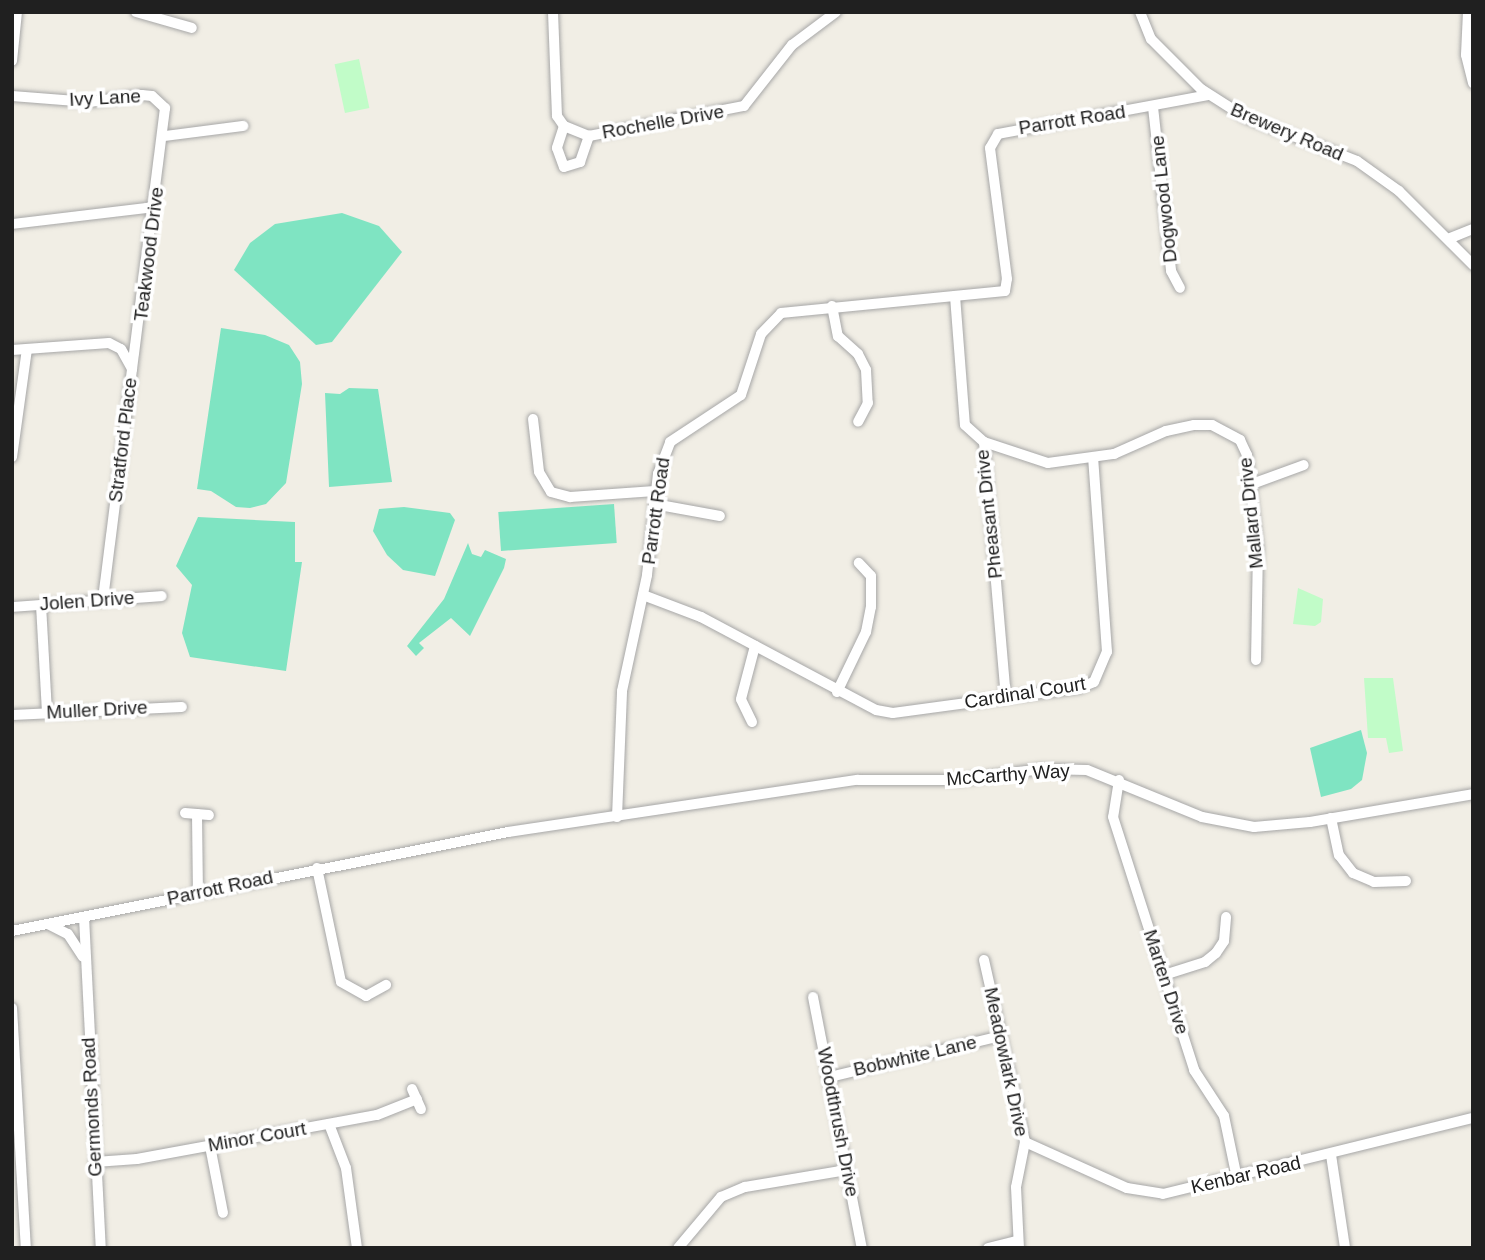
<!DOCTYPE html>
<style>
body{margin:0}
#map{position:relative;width:1485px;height:1260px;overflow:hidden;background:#f1eee5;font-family:Helvetica,sans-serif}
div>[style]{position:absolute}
.park>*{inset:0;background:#c1fcc8;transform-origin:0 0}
.pitch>*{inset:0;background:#7fe4c2;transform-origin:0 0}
.roads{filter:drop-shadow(0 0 2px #a7a7a7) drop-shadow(0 0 2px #a7a7a7)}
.minor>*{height:10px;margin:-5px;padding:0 5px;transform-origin:5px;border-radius:5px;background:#fff}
span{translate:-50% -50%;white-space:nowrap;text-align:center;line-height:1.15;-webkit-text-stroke:7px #fff;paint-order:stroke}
.street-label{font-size:19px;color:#202020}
.frame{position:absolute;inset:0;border:14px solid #202020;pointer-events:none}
</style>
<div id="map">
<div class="park">
<i style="left:359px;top:59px;width:50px;height:25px;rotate:78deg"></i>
<i style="clip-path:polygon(1298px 588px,1323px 599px,1321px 622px,1315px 626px,1293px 624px)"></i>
<i style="clip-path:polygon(1364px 678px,1393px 678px,1403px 751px,1389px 753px,1386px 738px,1368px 738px)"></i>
</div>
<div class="pitch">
<i style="clip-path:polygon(342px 213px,379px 226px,402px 252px,332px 342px,316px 345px,234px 270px,250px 243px,275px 224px)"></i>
<i style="clip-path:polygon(221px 328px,265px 335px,289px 345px,300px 362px,302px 384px,286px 483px,266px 504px,250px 508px,236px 507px,211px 491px,197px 489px)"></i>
<i style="clip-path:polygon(349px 388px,378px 389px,392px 482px,329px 487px,325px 393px,340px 394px)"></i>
<i style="left:614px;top:504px;width:39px;height:116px;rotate:86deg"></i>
<i style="clip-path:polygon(404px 507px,450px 513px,455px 520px,435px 576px,403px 570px,387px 555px,373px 531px,379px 509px)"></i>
<i style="clip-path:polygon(198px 517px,295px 522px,295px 562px,302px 562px,286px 671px,190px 657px,182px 633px,192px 585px,176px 566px)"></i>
<i style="clip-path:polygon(468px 543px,472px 554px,481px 557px,485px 550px,506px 559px,504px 568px,470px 636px,451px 618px,419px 643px,424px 648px,416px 656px,407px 646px,444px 599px)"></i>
<i style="clip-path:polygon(1361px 730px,1367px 753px,1362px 780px,1351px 789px,1321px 797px,1310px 748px)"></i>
</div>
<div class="roads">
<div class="minor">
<i style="left:136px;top:12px;width:58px;rotate:15.9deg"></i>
<i style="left:553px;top:12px;width:104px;rotate:87.8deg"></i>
<i style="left:557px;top:116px;width:12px;rotate:55deg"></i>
<i style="left:564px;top:126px;width:27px;rotate:22deg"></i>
<i style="left:589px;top:136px;width:158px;rotate:-11deg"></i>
<i style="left:744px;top:106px;width:78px;rotate:-51.8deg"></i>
<i style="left:792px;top:45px;width:55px;rotate:-36.9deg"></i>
<i style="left:1140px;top:12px;width:29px;rotate:68deg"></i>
<i style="left:1151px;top:39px;width:71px;rotate:45deg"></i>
<i style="left:1201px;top:89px;width:52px;rotate:32.5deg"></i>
<i style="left:1245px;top:117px;width:120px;rotate:21.4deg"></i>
<i style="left:1357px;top:161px;width:52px;rotate:35.5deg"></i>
<i style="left:1399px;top:191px;width:105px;rotate:45deg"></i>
<i style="left:1468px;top:12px;width:43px;rotate:92.7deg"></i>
<i style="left:1466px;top:55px;width:29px;rotate:76deg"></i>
<i style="left:12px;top:61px;width:49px;rotate:-84.2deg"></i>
<i style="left:12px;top:96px;width:77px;rotate:4.5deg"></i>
<i style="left:89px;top:102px;width:53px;rotate:-7.5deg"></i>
<i style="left:142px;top:95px;width:10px;rotate:6deg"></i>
<i style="left:152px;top:96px;width:18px;rotate:43deg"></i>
<i style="left:165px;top:108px;width:497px;rotate:97.2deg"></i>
<i style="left:1153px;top:107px;width:165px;rotate:83.7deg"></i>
<i style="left:1171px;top:271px;width:19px;rotate:62deg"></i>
<i style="left:564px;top:126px;width:23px;rotate:108deg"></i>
<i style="left:557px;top:148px;width:20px;rotate:70deg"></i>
<i style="left:564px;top:167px;width:17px;rotate:-17deg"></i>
<i style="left:580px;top:162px;width:28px;rotate:-71deg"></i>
<i style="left:165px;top:136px;width:79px;rotate:-7.3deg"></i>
<i style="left:12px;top:224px;width:143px;rotate:-6.8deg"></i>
<i style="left:1448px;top:239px;width:27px;rotate:-22deg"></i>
<i style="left:955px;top:296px;width:129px;rotate:85.6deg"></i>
<i style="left:965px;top:425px;width:25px;rotate:42deg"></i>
<i style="left:984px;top:442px;width:257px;rotate:85.1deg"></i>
<i style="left:832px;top:306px;width:31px;rotate:79deg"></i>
<i style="left:838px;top:336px;width:27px;rotate:42deg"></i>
<i style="left:858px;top:354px;width:18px;rotate:63deg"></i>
<i style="left:866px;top:370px;width:33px;rotate:87deg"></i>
<i style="left:868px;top:403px;width:21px;rotate:118deg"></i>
<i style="left:12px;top:350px;width:97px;rotate:-4.1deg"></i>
<i style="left:109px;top:343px;width:13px;rotate:27deg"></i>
<i style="left:121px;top:349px;width:23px;rotate:61deg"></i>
<i style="left:533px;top:419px;width:53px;rotate:83.5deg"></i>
<i style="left:539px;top:472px;width:23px;rotate:59deg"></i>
<i style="left:551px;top:492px;width:20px;rotate:15deg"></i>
<i style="left:570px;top:497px;width:85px;rotate:-4deg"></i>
<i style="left:984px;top:442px;width:67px;rotate:18.2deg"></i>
<i style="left:1048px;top:463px;width:67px;rotate:-7.8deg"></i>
<i style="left:1114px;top:454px;width:57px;rotate:-23.9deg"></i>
<i style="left:1166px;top:431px;width:29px;rotate:-12deg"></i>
<i style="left:1194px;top:425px;width:18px"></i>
<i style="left:1212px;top:425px;width:32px;rotate:28deg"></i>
<i style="left:1240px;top:440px;width:17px;rotate:65deg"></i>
<i style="left:1247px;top:455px;width:94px;rotate:83.3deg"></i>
<i style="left:1258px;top:548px;width:112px;rotate:91deg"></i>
<i style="left:12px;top:457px;width:109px;rotate:-82.1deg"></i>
<i style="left:1252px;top:484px;width:55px;rotate:-20.1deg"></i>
<i style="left:654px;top:504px;width:67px;rotate:10.3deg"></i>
<i style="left:643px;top:595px;width:62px;rotate:20.8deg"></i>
<i style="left:701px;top:617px;width:198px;rotate:28deg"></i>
<i style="left:876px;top:710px;width:17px;rotate:10deg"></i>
<i style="left:893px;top:713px;width:188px;rotate:-7.7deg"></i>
<i style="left:1079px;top:688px;width:16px;rotate:-22deg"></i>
<i style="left:1094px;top:682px;width:33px;rotate:-67deg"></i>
<i style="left:1107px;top:652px;width:195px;rotate:-94.1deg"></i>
<i style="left:41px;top:605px;width:108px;rotate:86.8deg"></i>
<i style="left:12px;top:607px;width:150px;rotate:-4.2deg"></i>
<i style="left:837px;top:692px;width:67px;rotate:-64.2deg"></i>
<i style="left:866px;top:632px;width:25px;rotate:-79deg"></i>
<i style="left:871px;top:607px;width:31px;rotate:-90deg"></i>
<i style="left:871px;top:576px;width:18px;rotate:-133deg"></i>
<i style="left:12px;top:715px;width:170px;rotate:-2.7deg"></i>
<i style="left:752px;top:722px;width:25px;rotate:-116deg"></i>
<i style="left:741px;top:699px;width:55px;rotate:-75.2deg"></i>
<i style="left:1119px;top:780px;width:37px;rotate:99deg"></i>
<i style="left:1113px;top:817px;width:266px;rotate:72.2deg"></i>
<i style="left:1194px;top:1070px;width:55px;rotate:56.9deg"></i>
<i style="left:1224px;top:1116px;width:63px;rotate:78.2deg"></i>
<i style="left:185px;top:813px;width:24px;rotate:5deg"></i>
<i style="left:197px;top:814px;width:79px;rotate:89.3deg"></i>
<i style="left:617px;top:817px;width:126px;rotate:-87.7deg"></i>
<i style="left:622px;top:691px;width:119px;rotate:-77.8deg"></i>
<i style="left:647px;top:575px;width:102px;rotate:-83.8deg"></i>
<i style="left:658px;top:474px;width:34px;rotate:-69deg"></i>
<i style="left:670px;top:442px;width:85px;rotate:-33.5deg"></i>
<i style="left:741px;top:395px;width:64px;rotate:-71.8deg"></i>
<i style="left:761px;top:334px;width:29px;rotate:-46deg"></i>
<i style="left:781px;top:313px;width:225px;rotate:-5.6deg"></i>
<i style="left:1005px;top:291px;width:12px;rotate:-81deg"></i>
<i style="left:1007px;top:279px;width:132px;rotate:-97.4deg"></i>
<i style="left:990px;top:148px;width:16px;rotate:-60deg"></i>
<i style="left:998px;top:134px;width:214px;rotate:-10.5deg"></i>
<i style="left:1331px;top:818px;width:38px;rotate:78deg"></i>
<i style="left:1339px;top:855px;width:23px;rotate:52deg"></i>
<i style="left:1353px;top:873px;width:23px;rotate:23deg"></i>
<i style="left:1374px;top:882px;width:32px;rotate:-2deg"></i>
<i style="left:317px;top:868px;width:116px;rotate:78.1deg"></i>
<i style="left:341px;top:982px;width:29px;rotate:29deg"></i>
<i style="left:366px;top:996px;width:23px;rotate:-29deg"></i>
<i style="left:84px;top:917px;width:331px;rotate:87.1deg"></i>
<i style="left:48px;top:924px;width:22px;rotate:27deg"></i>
<i style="left:68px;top:934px;width:27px;rotate:57deg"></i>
<i style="left:12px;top:931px;width:506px;rotate:-11.29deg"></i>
<i style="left:508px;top:832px;width:354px;rotate:-8.5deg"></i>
<i style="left:858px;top:780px;width:102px"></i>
<i style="left:960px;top:780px;width:82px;rotate:-7.7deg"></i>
<i style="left:1041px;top:769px;width:46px;rotate:1.2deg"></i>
<i style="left:1087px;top:770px;width:124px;rotate:22.2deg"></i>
<i style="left:1202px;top:817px;width:53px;rotate:10.9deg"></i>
<i style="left:1254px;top:827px;width:56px;rotate:-5.1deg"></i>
<i style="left:1310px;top:822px;width:165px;rotate:-9.7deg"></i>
<i style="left:984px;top:960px;width:187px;rotate:77.3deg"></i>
<i style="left:1025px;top:1142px;width:46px;rotate:101.3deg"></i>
<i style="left:1016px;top:1187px;width:61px;rotate:87.2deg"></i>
<i style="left:1164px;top:975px;width:43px;rotate:-17.6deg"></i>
<i style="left:1205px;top:962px;width:14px;rotate:-39deg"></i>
<i style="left:1216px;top:953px;width:14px;rotate:-56deg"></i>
<i style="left:1224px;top:941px;width:24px;rotate:-85deg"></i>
<i style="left:813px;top:997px;width:256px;rotate:79deg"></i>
<i style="left:12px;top:1008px;width:240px;rotate:86.7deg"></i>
<i style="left:830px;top:1077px;width:176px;rotate:-13.5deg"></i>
<i style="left:412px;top:1089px;width:22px;rotate:66deg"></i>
<i style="left:329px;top:1124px;width:47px;rotate:68.9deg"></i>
<i style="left:346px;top:1168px;width:81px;rotate:82.2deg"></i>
<i style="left:1025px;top:1142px;width:112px;rotate:24.3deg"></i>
<i style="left:1127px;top:1188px;width:36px;rotate:9deg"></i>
<i style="left:1163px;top:1194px;width:319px;rotate:-13.8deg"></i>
<i style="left:210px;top:1146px;width:68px;rotate:79deg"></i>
<i style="left:1331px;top:1155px;width:94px;rotate:81.4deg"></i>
<i style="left:95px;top:1162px;width:42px;rotate:-4.1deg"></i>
<i style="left:137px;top:1159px;width:244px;rotate:-10.4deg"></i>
<i style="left:377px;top:1115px;width:43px;rotate:-21.8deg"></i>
<i style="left:678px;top:1248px;width:67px;rotate:-49.9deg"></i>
<i style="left:721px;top:1197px;width:26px;rotate:-23deg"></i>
<i style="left:745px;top:1187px;width:103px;rotate:-9.5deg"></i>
<i style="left:988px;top:1248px;width:30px;rotate:-14deg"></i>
</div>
</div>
<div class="street-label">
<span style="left:105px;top:98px;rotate:-3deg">Ivy Lane</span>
<span style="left:1072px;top:120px;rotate:-9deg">Parrott Road</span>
<span style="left:663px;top:122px;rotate:-10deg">Rochelle Drive</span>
<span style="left:1287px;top:132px;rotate:23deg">Brewery Road</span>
<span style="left:1164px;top:199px;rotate:-96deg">Dogwood Lane</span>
<span style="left:149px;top:254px;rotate:-83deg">Teakwood Drive</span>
<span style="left:123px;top:440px;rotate:-83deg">Stratford Place</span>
<span style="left:656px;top:511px;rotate:-82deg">Parrott Road</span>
<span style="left:1251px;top:513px;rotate:-96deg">Mallard Drive</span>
<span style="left:989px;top:514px;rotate:-96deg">Pheasant Drive</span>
<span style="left:87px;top:601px;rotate:-4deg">Jolen Drive</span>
<span style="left:1025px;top:693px;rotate:-9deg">Cardinal Court</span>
<span style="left:97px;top:710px;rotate:-3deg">Muller Drive</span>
<span style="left:1008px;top:775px;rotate:-4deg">McCarthy Way</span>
<span style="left:220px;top:888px;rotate:-12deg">Parrott Road</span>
<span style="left:1166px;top:982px;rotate:72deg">Marten Drive</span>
<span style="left:915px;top:1056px;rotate:-13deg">Bobwhite Lane</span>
<span style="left:1006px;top:1062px;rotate:78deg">Meadowlark Drive</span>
<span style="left:92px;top:1107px;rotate:-93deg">Germonds Road</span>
<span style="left:838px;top:1122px;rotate:79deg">Woodthrush Drive</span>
<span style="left:257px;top:1137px;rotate:-10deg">Minor Court</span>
<span style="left:1246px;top:1175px;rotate:-13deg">Kenbar Road</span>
</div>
<div class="frame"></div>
</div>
